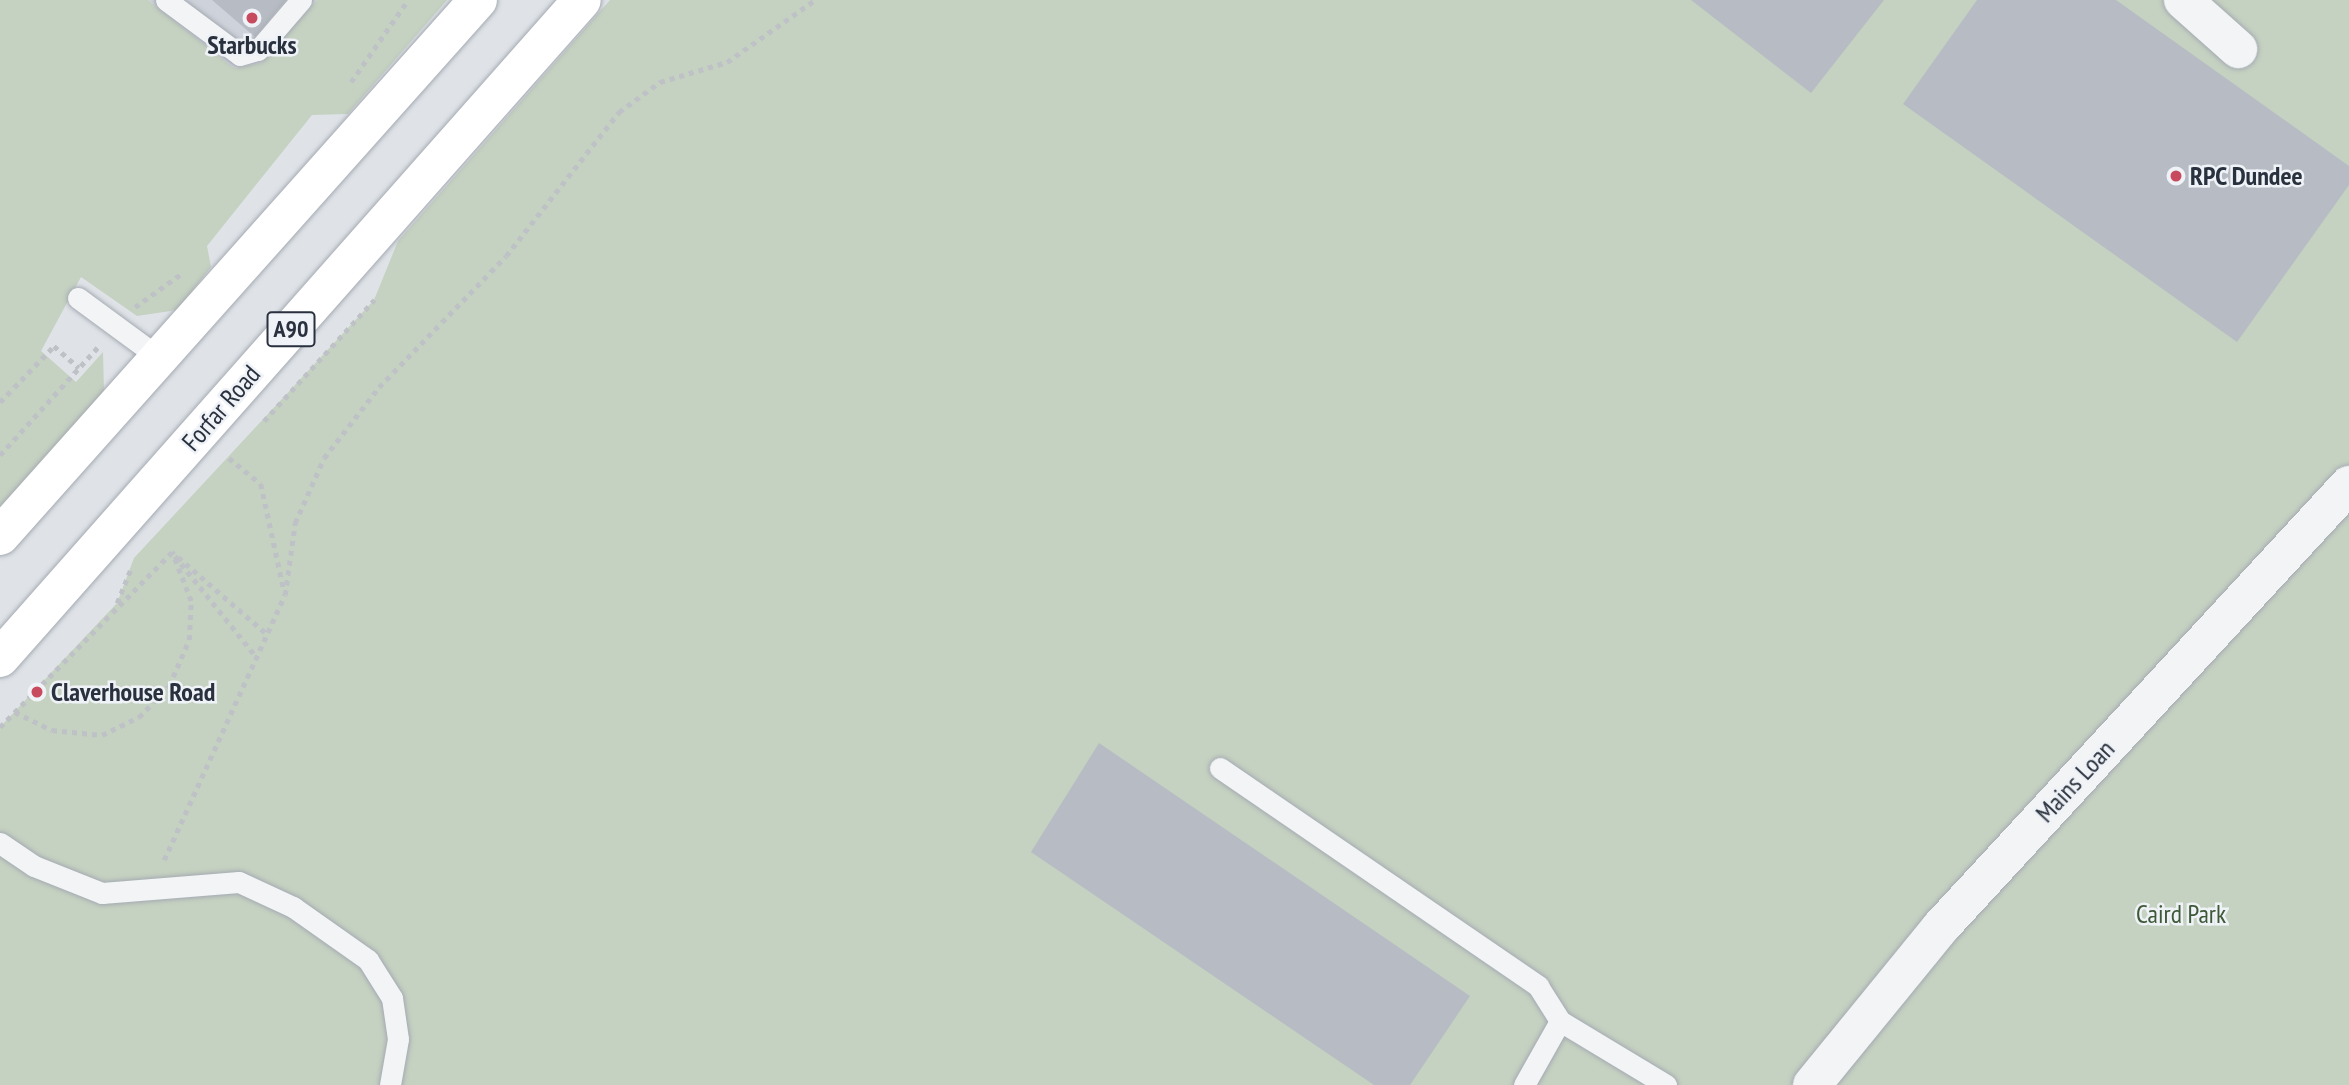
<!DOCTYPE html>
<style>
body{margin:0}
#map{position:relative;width:2349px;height:1085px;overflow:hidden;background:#dfe3e8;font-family:"PT Sans Narrow",sans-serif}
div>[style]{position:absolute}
.built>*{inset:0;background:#ced2da}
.green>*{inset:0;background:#c5d1c1}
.building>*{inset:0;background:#b7bcc4}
.path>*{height:4.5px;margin-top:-2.25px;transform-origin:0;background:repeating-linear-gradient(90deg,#bec1c6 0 5px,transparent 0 10px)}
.roads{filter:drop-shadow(0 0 2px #a5aab2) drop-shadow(0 0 2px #a5aab2)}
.service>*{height:21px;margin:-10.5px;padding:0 10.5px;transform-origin:10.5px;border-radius:10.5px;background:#f2f4f6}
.minor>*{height:38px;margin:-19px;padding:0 19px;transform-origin:19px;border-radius:19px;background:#f2f4f6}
.trunk>*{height:38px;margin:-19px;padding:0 19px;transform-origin:19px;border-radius:19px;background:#fff}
.dots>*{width:19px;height:19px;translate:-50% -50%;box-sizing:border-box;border:4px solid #eff2f6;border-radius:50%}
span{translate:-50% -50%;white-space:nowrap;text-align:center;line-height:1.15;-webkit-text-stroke:5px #eff2f6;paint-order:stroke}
.shield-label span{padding:2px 5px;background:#eff2f6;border:2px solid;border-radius:5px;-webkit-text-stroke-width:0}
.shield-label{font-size:24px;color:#29313e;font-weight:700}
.poi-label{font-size:26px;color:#29313e;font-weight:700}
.left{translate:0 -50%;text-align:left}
.street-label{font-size:26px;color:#29313e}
.park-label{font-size:26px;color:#3e5937}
</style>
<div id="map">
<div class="built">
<i style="clip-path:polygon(148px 0,317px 0,261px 63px,234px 68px)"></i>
</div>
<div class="green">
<i style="clip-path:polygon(0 0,148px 0,234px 68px,261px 63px,317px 0,447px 0,348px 114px,312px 115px,207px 246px,211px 267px,177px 310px,137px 316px,81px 277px,41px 351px,76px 382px,103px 352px,104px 392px,0 508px)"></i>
<i style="clip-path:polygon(610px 0,2349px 0,2349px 1085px,0 1085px,0 727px,117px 603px,134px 558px,374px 300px,398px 241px)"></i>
</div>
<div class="building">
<i style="clip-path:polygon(212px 0,286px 0,255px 37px)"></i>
<i style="clip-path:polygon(1691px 0,1884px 0,1811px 93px)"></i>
<i style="clip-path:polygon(1977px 0,2116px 0,2349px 166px,2349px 185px,2237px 342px,1903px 104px)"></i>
<i style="clip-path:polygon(1099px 743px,1470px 996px,1410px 1085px,1374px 1085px,1031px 852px)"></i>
</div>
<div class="path">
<i style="left:351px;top:82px;width:100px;rotate:-55.2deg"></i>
<i style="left:135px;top:307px;width:57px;rotate:-35.7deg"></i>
<i style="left:0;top:402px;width:78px;rotate:-46deg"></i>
<i style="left:54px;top:346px;width:33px;rotate:41deg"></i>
<i style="left:264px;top:421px;width:164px;rotate:-47.7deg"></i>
<i style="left:0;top:455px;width:146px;rotate:-47.8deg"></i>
<i style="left:229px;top:458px;width:41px;rotate:39.1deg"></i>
<i style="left:261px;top:484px;width:108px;rotate:77.8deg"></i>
<i style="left:175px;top:556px;width:132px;rotate:51.1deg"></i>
<i style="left:178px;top:557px;width:118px;rotate:40.9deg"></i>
<i style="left:117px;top:603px;width:35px;rotate:-68deg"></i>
<i style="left:15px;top:712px;width:41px;rotate:25.9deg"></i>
<i style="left:52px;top:730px;width:50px;rotate:5.7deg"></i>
<i style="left:102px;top:735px;width:41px;rotate:-25.9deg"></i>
<i style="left:139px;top:717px;width:43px;rotate:-45.9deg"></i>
<i style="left:169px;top:686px;width:50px;rotate:-66.5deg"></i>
<i style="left:189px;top:640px;width:39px;rotate:-87deg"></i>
<i style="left:191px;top:601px;width:53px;rotate:-111.2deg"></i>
<i style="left:0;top:727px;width:245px;rotate:-45.5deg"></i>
<i style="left:164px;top:860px;width:291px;rotate:-65.5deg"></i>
<i style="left:285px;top:595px;width:73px;rotate:-82.1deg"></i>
<i style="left:295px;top:523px;width:71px;rotate:-66deg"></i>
<i style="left:324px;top:458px;width:90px;rotate:-52.2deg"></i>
<i style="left:379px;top:387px;width:182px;rotate:-45.9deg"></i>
<i style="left:506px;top:256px;width:183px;rotate:-51.9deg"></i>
<i style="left:619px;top:112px;width:51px;rotate:-36.2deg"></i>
<i style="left:660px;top:82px;width:70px;rotate:-16.6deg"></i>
<i style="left:727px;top:62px;width:108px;rotate:-35.2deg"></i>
</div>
<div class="roads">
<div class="service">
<i style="left:166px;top:0;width:92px;rotate:36.6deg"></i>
<i style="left:240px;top:55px;width:19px;rotate:-16deg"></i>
<i style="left:258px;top:50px;width:66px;rotate:-49.3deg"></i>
<i style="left:78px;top:298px;width:103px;rotate:36.3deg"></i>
<i style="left:1220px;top:768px;width:386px;rotate:34.4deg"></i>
<i style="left:1538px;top:986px;width:41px;rotate:57.8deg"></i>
<i style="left:0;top:843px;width:41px;rotate:34.1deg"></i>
<i style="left:34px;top:866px;width:73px;rotate:21.7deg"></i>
<i style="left:102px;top:893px;width:137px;rotate:-4.6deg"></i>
<i style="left:239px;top:882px;width:60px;rotate:24.8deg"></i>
<i style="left:293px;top:907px;width:92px;rotate:35.2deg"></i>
<i style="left:368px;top:960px;width:45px;rotate:57.7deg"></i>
<i style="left:392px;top:998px;width:41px;rotate:81.7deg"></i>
<i style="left:398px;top:1039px;width:47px;rotate:99.9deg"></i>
<i style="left:1524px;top:1085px;width:73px;rotate:-60.6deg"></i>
<i style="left:1560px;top:1021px;width:124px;rotate:31.1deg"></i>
</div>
<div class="minor">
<i style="left:2183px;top:0;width:74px;rotate:41.7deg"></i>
<i style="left:1812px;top:1085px;width:203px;rotate:-50.8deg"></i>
<i style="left:1940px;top:928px;width:603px;rotate:-47.29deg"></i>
</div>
<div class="trunk">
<i style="left:0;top:536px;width:718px;rotate:-48.27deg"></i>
<i style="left:0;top:658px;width:878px;rotate:-48.51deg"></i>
</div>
</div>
<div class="dots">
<i style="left:252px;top:18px;background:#c74a5e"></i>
<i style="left:2176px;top:176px;background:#c74a5e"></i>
<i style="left:37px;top:692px;background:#c74a5e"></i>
</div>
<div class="shield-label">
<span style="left:291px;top:329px">A90</span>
</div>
<div class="poi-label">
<span style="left:252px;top:45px">Starbucks</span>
<span class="left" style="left:2190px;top:176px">RPC Dundee</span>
<span class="left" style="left:51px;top:692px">Claverhouse Road</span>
</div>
<div class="street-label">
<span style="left:221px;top:408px;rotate:-49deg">Forfar Road</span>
<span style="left:2075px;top:781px;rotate:-47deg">Mains Loan</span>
</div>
<div class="park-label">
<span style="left:2181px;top:914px">Caird Park</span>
</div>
</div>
